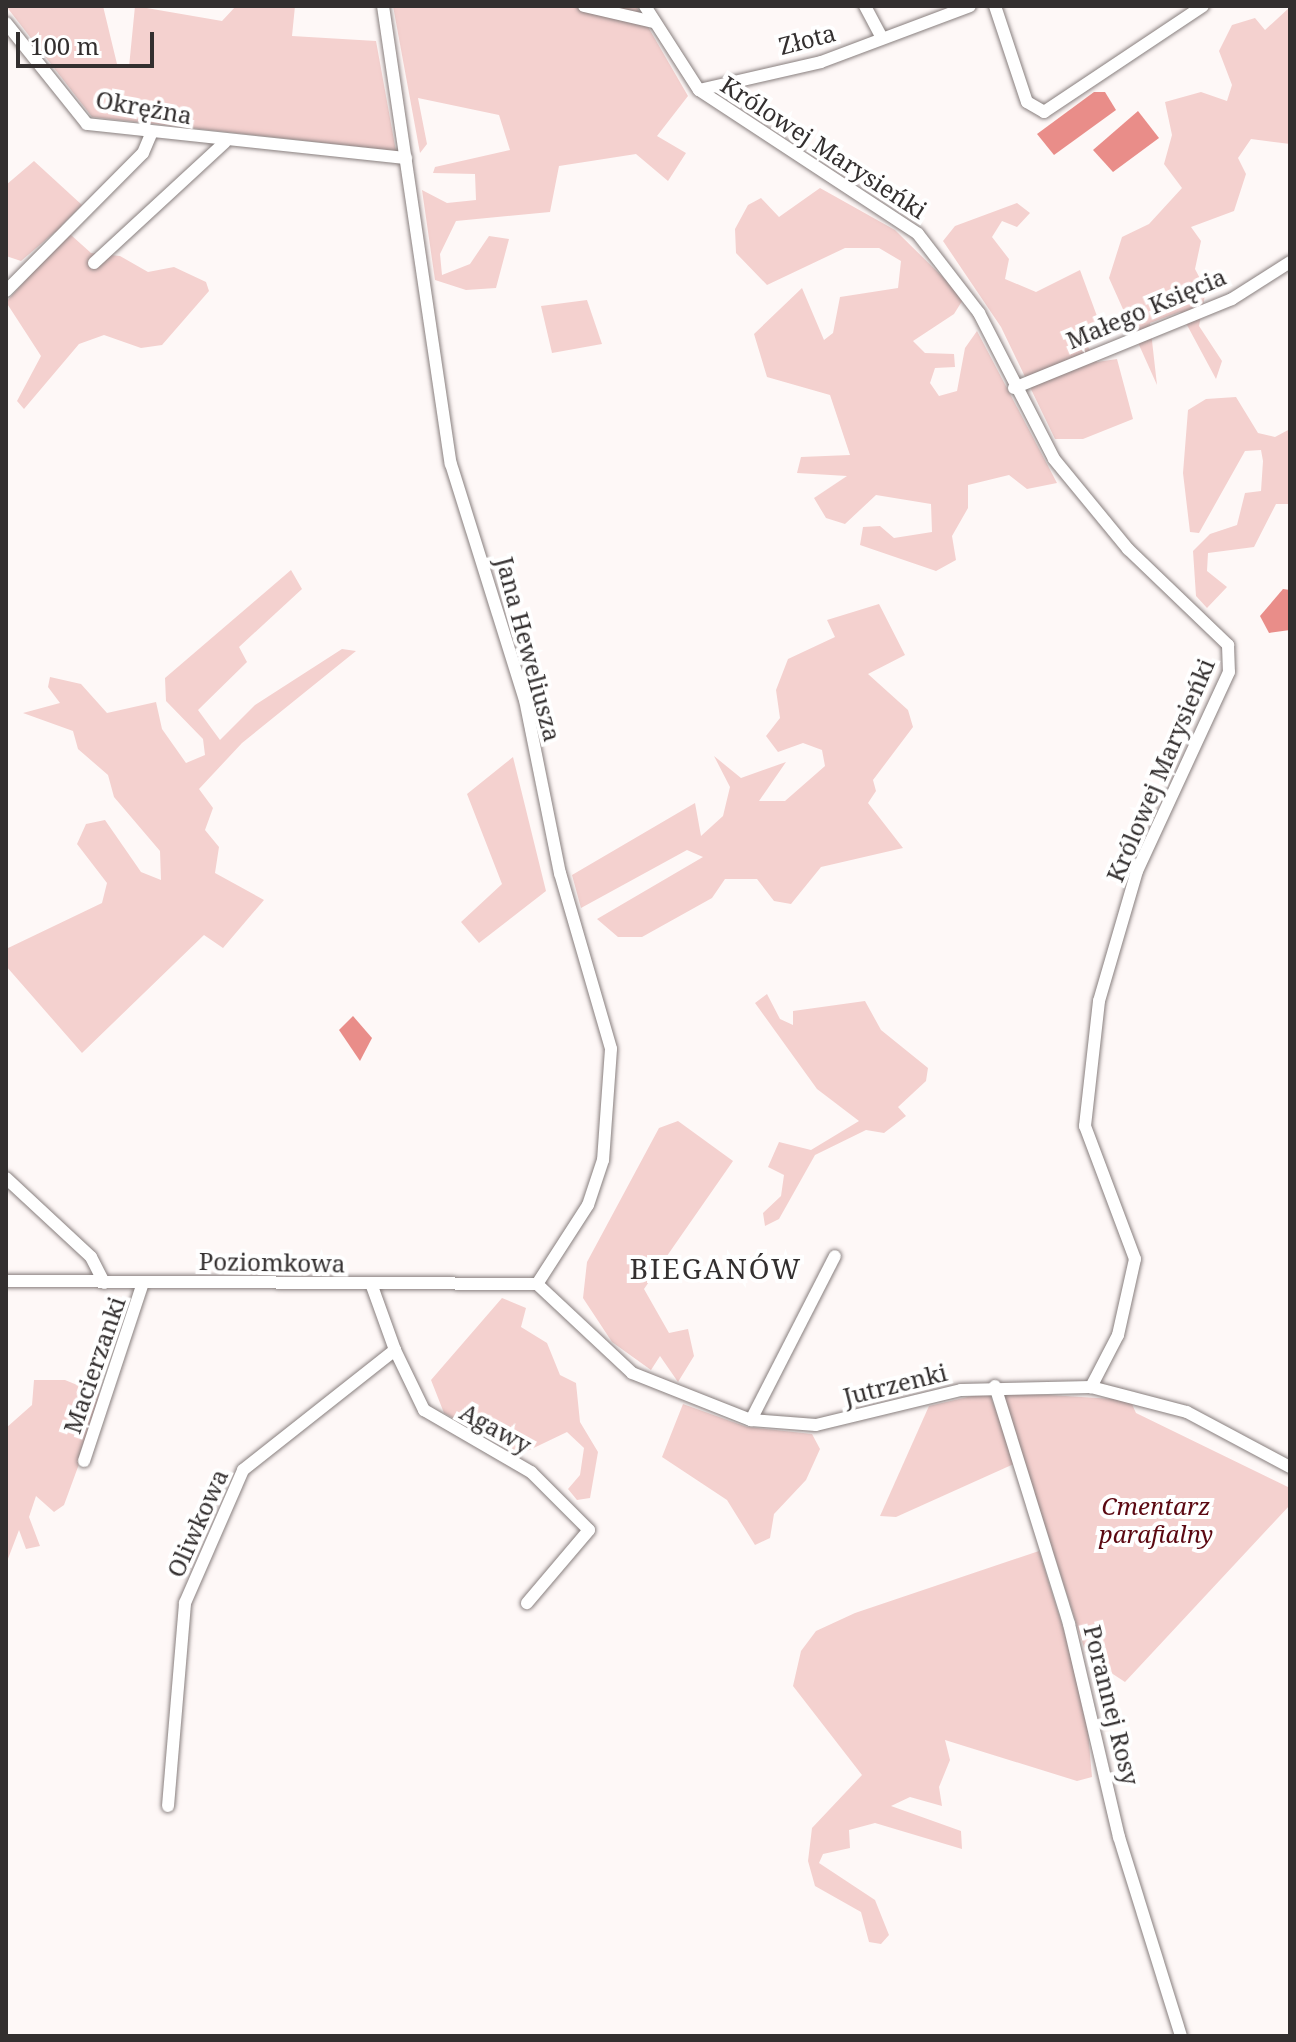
<!DOCTYPE html>
<meta charset="utf-8">
<style>
body{margin:0}
#map{position:relative;width:1296px;height:2042px;overflow:hidden;background:#fef8f7;font-family:"Noto Serif",serif}
div>[style]{position:absolute}
.green>*{inset:0;background:#f4d1cf}
.water>*{inset:0;background:#e98d89}
.roads{filter:drop-shadow(0 0 2px #887f7e) drop-shadow(0 0 2px #887f7e)}
.minor>*{height:12px;margin:-6px;padding:0 6px;transform-origin:6px;border-radius:6px;background:#fff}
span{translate:-50% -50%;white-space:nowrap;text-align:center;line-height:1.15;-webkit-text-stroke:8px #fff;paint-order:stroke}
.street-label{font-size:24px;color:#332f2f}
.park-label{font-size:24px;color:#5b0811;font-style:italic}
.quarter-label{font-size:28px;color:#332f2f;letter-spacing:2px}
.frame{position:absolute;inset:0;border:8px solid #332f2f;pointer-events:none}
.scale{position:absolute;left:16px;top:32px;width:138px;height:36px;box-sizing:border-box;border:4px solid #332f2f;border-top:0;padding-left:10px;font-size:24px;line-height:28px;white-space:nowrap;color:#332f2f;-webkit-text-stroke:6px #fff;paint-order:stroke}
</style>
<div id="map">
<div class="green">
<i style="clip-path:polygon(6px 6px,103px 6px,117px 64px,129px 67px,135px 6px,222px 21px,236px 6px,295px 6px,292px 36px,376px 41px,396px 151px,92px 117px)"></i>
<i style="clip-path:polygon(393px 6px,636px 6px,688px 96px,657px 136px,686px 153px,668px 181px,636px 154px,559px 166px,550px 212px,456px 221px,440px 254px,442px 275px,470px 264px,489px 236px,509px 239px,496px 288px,466px 290px,435px 280px,422px 190px,447px 203px,476px 200px,475px 174px,433px 173px,435px 167px,510px 150px,499px 115px,418px 98px,427px 144px,420px 153px)"></i>
<i style="clip-path:polygon(1290px 7px,1290px 144px,1251px 139px,1238px 158px,1246px 174px,1234px 211px,1191px 227px,1201px 241px,1195px 269px,1206px 290px,1199px 326px,1222px 361px,1216px 379px,1180px 312px,1150px 323px,1157px 385px,1109px 278px,1122px 237px,1149px 224px,1182px 188px,1164px 164px,1172px 135px,1165px 102px,1201px 92px,1227px 101px,1232px 85px,1219px 51px,1232px 25px,1255px 18px,1265px 30px)"></i>
<i style="clip-path:polygon(34px 161px,82px 205px,61px 226px,91px 253px,120px 256px,148px 272px,174px 267px,206px 282px,209px 291px,162px 345px,141px 348px,104px 335px,79px 344px,24px 409px,17px 401px,41px 356px,6px 302px,63px 239px,55px 232px,21px 261px,6px 256px,6px 185px)"></i>
<i style="clip-path:polygon(820px 188px,895px 230px,964px 298px,954px 314px,913px 341px,925px 353px,954px 354px,955px 367px,935px 368px,930px 383px,939px 396px,957px 391px,965px 348px,977px 331px,1057px 483px,1027px 489px,1009px 475px,968px 485px,968px 508px,952px 536px,956px 560px,936px 571px,860px 545px,863px 527px,880px 526px,894px 538px,932px 532px,931px 504px,876px 495px,845px 524px,826px 518px,814px 498px,847px 476px,797px 473px,801px 457px,850px 455px,830px 395px,767px 377px,754px 334px,802px 288px,824px 340px,833px 333px,840px 297px,898px 288px,901px 261px,879px 248px,845px 248px,767px 285px,736px 253px,735px 229px,748px 205px,761px 198px,779px 217px)"></i>
<i style="clip-path:polygon(1017px 203px,1030px 213px,1017px 227px,1002px 221px,992px 237px,1009px 259px,1005px 279px,1036px 292px,1080px 270px,1101px 327px,1088px 347px,1097px 362px,1117px 359px,1133px 419px,1083px 439px,1055px 439px,1001px 327px,943px 241px,955px 226px)"></i>
<i style="clip-path:polygon(587px 300px,602px 344px,552px 353px,541px 306px)"></i>
<i style="clip-path:polygon(1236px 397px,1258px 433px,1275px 437px,1290px 429px,1290px 504px,1276px 504px,1254px 547px,1208px 553px,1207px 571px,1227px 587px,1207px 608px,1196px 596px,1193px 551px,1210px 534px,1237px 525px,1245px 493px,1261px 491px,1263px 461px,1261px 450px,1245px 451px,1199px 533px,1190px 532px,1183px 473px,1188px 410px,1206px 399px)"></i>
<i style="clip-path:polygon(291px 570px,302px 589px,239px 647px,247px 662px,198px 710px,220px 740px,255px 705px,342px 649px,356px 651px,242px 743px,199px 789px,213px 808px,205px 830px,219px 847px,215px 873px,264px 900px,223px 948px,204px 935px,82px 1053px,6px 966px,6px 949px,102px 903px,107px 883px,77px 844px,86px 824px,105px 820px,141px 872px,161px 880px,160px 851px,114px 797px,108px 775px,78px 749px,73px 731px,23px 713px,60px 703px,48px 687px,50px 677px,81px 684px,107px 713px,156px 702px,162px 729px,186px 763px,205px 755px,203px 739px,166px 701px,165px 678px)"></i>
<i style="clip-path:polygon(879px 604px,905px 655px,868px 674px,908px 710px,913px 727px,873px 780px,876px 791px,868px 803px,903px 848px,821px 867px,791px 904px,774px 901px,757px 879px,725px 879px,712px 898px,642px 937px,618px 937px,597px 919px,703px 857px,687px 850px,581px 908px,572px 875px,695px 803px,701px 836px,723px 816px,730px 787px,714px 756px,741px 778px,786px 762px,759px 801px,785px 801px,825px 766px,822px 750px,803px 743px,778px 752px,766px 736px,780px 718px,776px 690px,788px 659px,835px 637px,827px 620px)"></i>
<i style="clip-path:polygon(513px 757px,546px 891px,479px 943px,461px 922px,502px 884px,467px 794px)"></i>
<i style="clip-path:polygon(767px 994px,780px 1019px,793px 1025px,793px 1011px,865px 1001px,881px 1030px,928px 1068px,926px 1081px,898px 1107px,906px 1116px,884px 1133px,866px 1130px,815px 1155px,779px 1219px,765px 1226px,763px 1213px,781px 1196px,784px 1175px,768px 1167px,779px 1142px,811px 1150px,859px 1121px,817px 1089px,755px 1003px)"></i>
<i style="clip-path:polygon(678px 1121px,733px 1161px,644px 1289px,669px 1333px,688px 1329px,694px 1356px,678px 1382px,660px 1356px,651px 1370px,612px 1342px,583px 1298px,587px 1262px,659px 1128px)"></i>
<i style="clip-path:polygon(502px 1298px,526px 1308px,521px 1327px,547px 1343px,560px 1375px,576px 1383px,580px 1422px,598px 1452px,590px 1498px,577px 1500px,568px 1489px,580px 1475px,584px 1448px,567px 1432px,519px 1455px,444px 1413px,431px 1380px)"></i>
<i style="clip-path:polygon(34px 1380px,65px 1380px,104px 1396px,64px 1505px,54px 1512px,36px 1496px,29px 1517px,40px 1546px,26px 1549px,19px 1530px,6px 1564px,6px 1428px,32px 1405px)"></i>
<i style="clip-path:polygon(989px 1392px,1016px 1463px,896px 1517px,880px 1516px,929px 1406px)"></i>
<i style="clip-path:polygon(1002px 1392px,1130px 1400px,1136px 1413px,1290px 1488px,1290px 1505px,1125px 1682px,1087px 1657px)"></i>
<i style="clip-path:polygon(683px 1404px,747px 1427px,812px 1434px,820px 1449px,806px 1480px,774px 1514px,770px 1538px,755px 1545px,727px 1500px,662px 1457px)"></i>
<i style="clip-path:polygon(1039px 1551px,1085px 1698px,1092px 1777px,1077px 1781px,945px 1740px,950px 1760px,939px 1787px,942px 1806px,910px 1797px,891px 1806px,961px 1831px,962px 1849px,875px 1823px,849px 1830px,850px 1848px,823px 1854px,819px 1863px,875px 1900px,889px 1935px,881px 1944px,869px 1942px,861px 1912px,815px 1886px,808px 1861px,812px 1828px,862px 1775px,793px 1686px,801px 1651px,816px 1631px,855px 1613px)"></i>
</div>
<div class="water">
<i style="clip-path:polygon(1094px 92px,1105px 92px,1116px 110px,1054px 155px,1037px 134px)"></i>
<i style="clip-path:polygon(1138px 111px,1159px 138px,1113px 172px,1093px 150px)"></i>
<i style="clip-path:polygon(1283px 589px,1290px 590px,1290px 630px,1269px 633px,1260px 616px)"></i>
<i style="clip-path:polygon(353px 1016px,372px 1038px,360px 1061px,339px 1030px)"></i>
</div>
<div class="roads">
<div class="minor">
<i style="left:383px;top:6px;width:463px;rotate:81.6deg"></i>
<i style="left:451px;top:464px;width:247px;rotate:72.6deg"></i>
<i style="left:525px;top:700px;width:177px;rotate:78.6deg"></i>
<i style="left:560px;top:873px;width:183px;rotate:73.8deg"></i>
<i style="left:611px;top:1049px;width:111px;rotate:94.1deg"></i>
<i style="left:603px;top:1160px;width:47px;rotate:108.4deg"></i>
<i style="left:588px;top:1205px;width:94px;rotate:122.8deg"></i>
<i style="left:584px;top:6px;width:72px;rotate:12.9deg"></i>
<i style="left:645px;top:6px;width:100px;rotate:57.3deg"></i>
<i style="left:699px;top:90px;width:262px;rotate:33.3deg"></i>
<i style="left:918px;top:234px;width:100px;rotate:52.3deg"></i>
<i style="left:979px;top:313px;width:164px;rotate:62.8deg"></i>
<i style="left:1054px;top:459px;width:117px;rotate:50.6deg"></i>
<i style="left:1128px;top:549px;width:139px;rotate:43.8deg"></i>
<i style="left:1228px;top:645px;width:27px;rotate:88deg"></i>
<i style="left:1229px;top:672px;width:219px;rotate:114.8deg"></i>
<i style="left:1137px;top:871px;width:135px;rotate:106.3deg"></i>
<i style="left:1099px;top:1001px;width:126px;rotate:96.4deg"></i>
<i style="left:1085px;top:1126px;width:142px;rotate:69.4deg"></i>
<i style="left:1135px;top:1259px;width:78px;rotate:102.6deg"></i>
<i style="left:1118px;top:1335px;width:59px;rotate:117.4deg"></i>
<i style="left:865px;top:6px;width:36px;rotate:62deg"></i>
<i style="left:995px;top:6px;width:101px;rotate:71.6deg"></i>
<i style="left:1027px;top:102px;width:20px;rotate:30deg"></i>
<i style="left:1044px;top:112px;width:191px;rotate:-33.7deg"></i>
<i style="left:6px;top:23px;width:129px;rotate:51.3deg"></i>
<i style="left:87px;top:124px;width:321px;rotate:6.1deg"></i>
<i style="left:699px;top:90px;width:125px;rotate:-12.9deg"></i>
<i style="left:821px;top:62px;width:159px;rotate:-20.6deg"></i>
<i style="left:94px;top:263px;width:178px;rotate:-42.7deg"></i>
<i style="left:6px;top:291px;width:194px;rotate:-45.2deg"></i>
<i style="left:143px;top:153px;width:21px;rotate:-67deg"></i>
<i style="left:1014px;top:388px;width:235px;rotate:-22.2deg"></i>
<i style="left:1232px;top:299px;width:69px;rotate:-32.5deg"></i>
<i style="left:6px;top:1178px;width:116px;rotate:42.9deg"></i>
<i style="left:91px;top:1257px;width:29px;rotate:63deg"></i>
<i style="left:6px;top:1281px;width:531px;rotate:0.32deg"></i>
<i style="left:537px;top:1284px;width:130px;rotate:43.1deg"></i>
<i style="left:632px;top:1373px;width:128px;rotate:21.6deg"></i>
<i style="left:751px;top:1420px;width:65px;rotate:4.4deg"></i>
<i style="left:816px;top:1425px;width:149px;rotate:-13.6deg"></i>
<i style="left:961px;top:1390px;width:130px;rotate:-1.3deg"></i>
<i style="left:1091px;top:1387px;width:99px;rotate:14.6deg"></i>
<i style="left:1187px;top:1412px;width:117px;rotate:28.1deg"></i>
<i style="left:395px;top:1350px;width:67px;rotate:64.2deg"></i>
<i style="left:424px;top:1410px;width:124px;rotate:30.1deg"></i>
<i style="left:531px;top:1472px;width:82px;rotate:45deg"></i>
<i style="left:589px;top:1530px;width:96px;rotate:130.3deg"></i>
<i style="left:995px;top:1386px;width:249px;rotate:72.7deg"></i>
<i style="left:1069px;top:1624px;width:219px;rotate:76.8deg"></i>
<i style="left:1119px;top:1837px;width:208px;rotate:72.7deg"></i>
<i style="left:751px;top:1420px;width:184px;rotate:-62.9deg"></i>
<i style="left:84px;top:1461px;width:188px;rotate:-71.7deg"></i>
<i style="left:168px;top:1806px;width:204px;rotate:-85.2deg"></i>
<i style="left:185px;top:1603px;width:145px;rotate:-66.4deg"></i>
<i style="left:243px;top:1470px;width:194px;rotate:-38.3deg"></i>
<i style="left:395px;top:1350px;width:68px;rotate:-109.8deg"></i>
</div>
</div>
<div class="street-label">
<span style="left:807px;top:39px;rotate:-15deg">Złota</span>
<span style="left:144px;top:107px;rotate:10deg">Okrężna</span>
<span style="left:824px;top:147px;rotate:33deg">Królowej Marysieńki</span>
<span style="left:1146px;top:308px;rotate:-23deg">Małego Księcia</span>
<span style="left:529px;top:649px;rotate:75deg">Jana Heweliusza</span>
<span style="left:1160px;top:770px;rotate:-67deg">Królowej Marysieńki</span>
<span style="left:272px;top:1262px;rotate:1deg">Poziomkowa</span>
<span style="left:94px;top:1365px;rotate:-71deg">Macierzanki</span>
<span style="left:895px;top:1384px;rotate:-14deg">Jutrzenki</span>
<span style="left:496px;top:1428px;rotate:29deg">Agawy</span>
<span style="left:197px;top:1523px;rotate:-66deg">Oliwkowa</span>
<span style="left:1112px;top:1705px;rotate:76deg">Porannej Rosy</span>
</div>
<div class="park-label">
<span style="left:1156px;top:1520px">Cmentarz<br>parafialny</span>
</div>
<div class="quarter-label">
<span style="left:716px;top:1268px">BIEGANÓW</span>
</div>
<div class="frame"></div>
<div class="scale">100 m</div>
</div>
